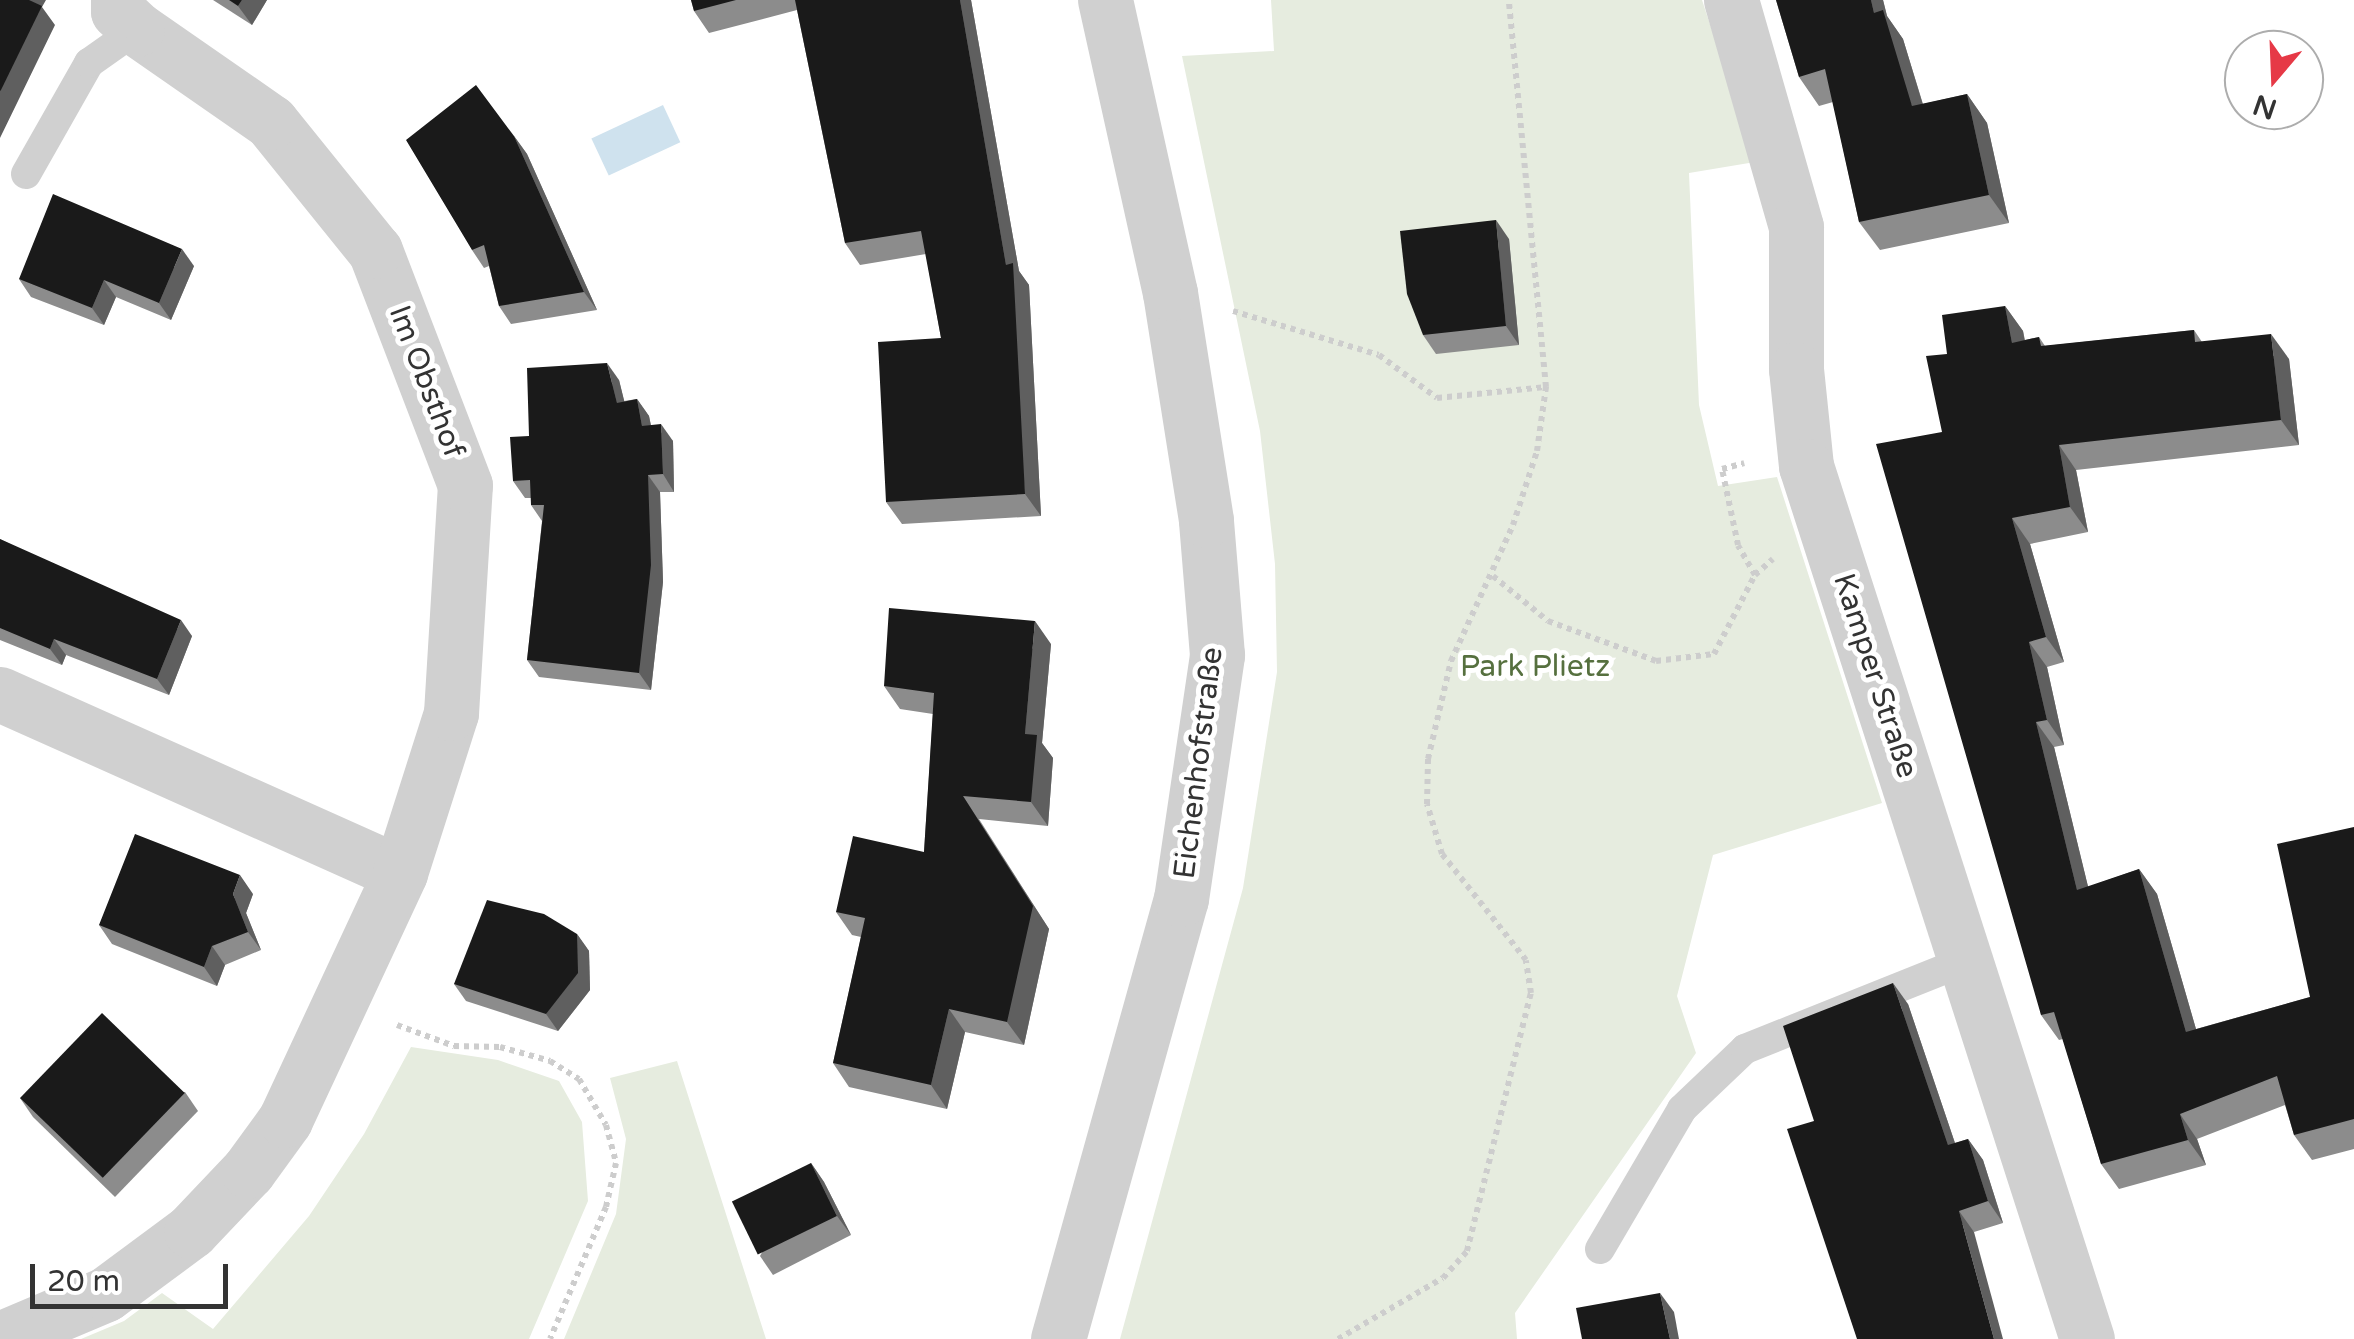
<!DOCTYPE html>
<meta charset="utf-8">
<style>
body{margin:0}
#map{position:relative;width:2354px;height:1339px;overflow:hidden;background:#fff;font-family:"Varela Round",sans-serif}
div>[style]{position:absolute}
.green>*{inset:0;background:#e6ecdf}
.water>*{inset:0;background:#cfe2ee;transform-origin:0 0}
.path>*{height:6px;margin-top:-3px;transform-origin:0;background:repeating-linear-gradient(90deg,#cdcdcd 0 5px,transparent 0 10px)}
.service>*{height:30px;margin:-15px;padding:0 15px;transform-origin:15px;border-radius:15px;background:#d0d0d0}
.minor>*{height:55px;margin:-27.5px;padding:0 27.5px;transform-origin:27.5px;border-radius:27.5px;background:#d0d0d0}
.wall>*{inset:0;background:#8c8c8c}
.shaded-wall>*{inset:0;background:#5f5f5f}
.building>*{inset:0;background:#1a1a1a;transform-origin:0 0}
span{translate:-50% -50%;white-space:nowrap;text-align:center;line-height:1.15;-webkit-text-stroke:10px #fff;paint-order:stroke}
.street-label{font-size:30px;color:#333}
.park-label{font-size:30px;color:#56703f}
.north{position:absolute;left:2224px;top:30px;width:100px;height:100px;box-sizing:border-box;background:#fff;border:2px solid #adadad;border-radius:50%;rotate:199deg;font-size:28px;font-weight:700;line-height:40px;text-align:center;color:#333}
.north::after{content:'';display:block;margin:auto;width:35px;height:45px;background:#e63946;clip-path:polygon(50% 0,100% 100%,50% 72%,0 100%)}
.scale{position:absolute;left:30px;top:1264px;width:198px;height:45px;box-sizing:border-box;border:5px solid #333;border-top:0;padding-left:12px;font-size:30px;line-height:35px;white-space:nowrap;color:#333;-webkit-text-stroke:8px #fff;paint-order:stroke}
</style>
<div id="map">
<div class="green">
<i style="clip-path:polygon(1271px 0,1702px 0,1755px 162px,1689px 173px,1699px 405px,1718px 486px,1777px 477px,1882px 803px,1713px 855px,1677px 996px,1696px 1053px,1515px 1313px,1517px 1339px,1120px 1339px,1243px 888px,1277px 672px,1275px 564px,1260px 431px,1182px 56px,1274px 51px)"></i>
<i style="clip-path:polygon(411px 1047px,498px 1060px,559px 1081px,582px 1122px,588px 1201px,529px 1339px,81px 1339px,124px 1321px,162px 1293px,213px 1329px,309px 1216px,364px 1134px)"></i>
<i style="clip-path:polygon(677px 1061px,766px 1339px,564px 1339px,616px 1214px,626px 1139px,610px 1078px)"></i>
</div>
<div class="water">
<i style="left:663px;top:105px;width:41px;height:79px;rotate:65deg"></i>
</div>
<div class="path">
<i style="left:1233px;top:311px;width:152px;rotate:16.8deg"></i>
<i style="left:1379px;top:355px;width:72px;rotate:36.6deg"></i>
<i style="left:1437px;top:398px;width:110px;rotate:-5.8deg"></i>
<i style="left:1755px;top:575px;width:24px;rotate:-42deg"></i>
<i style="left:1493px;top:576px;width:71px;rotate:39.3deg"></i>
<i style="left:1548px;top:621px;width:115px;rotate:20.3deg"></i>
<i style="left:1656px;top:661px;width:58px;rotate:-6.9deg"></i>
<i style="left:1714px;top:654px;width:89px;rotate:-62.6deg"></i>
<i style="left:1755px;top:575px;width:34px;rotate:-120deg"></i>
<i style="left:1738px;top:545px;width:78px;rotate:-101.9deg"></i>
<i style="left:1722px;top:469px;width:23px;rotate:-15deg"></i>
<i style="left:397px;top:1025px;width:61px;rotate:20.2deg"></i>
<i style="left:454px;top:1046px;width:46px;rotate:1.2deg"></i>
<i style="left:500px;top:1047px;width:52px;rotate:15.6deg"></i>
<i style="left:550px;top:1061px;width:34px;rotate:32deg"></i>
<i style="left:579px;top:1079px;width:53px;rotate:59.6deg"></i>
<i style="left:606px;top:1125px;width:39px;rotate:75deg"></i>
<i style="left:616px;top:1163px;width:45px;rotate:102.8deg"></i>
<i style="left:606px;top:1207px;width:143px;rotate:113deg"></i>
<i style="left:1338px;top:1339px;width:121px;rotate:-30.2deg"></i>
<i style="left:1443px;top:1278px;width:36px;rotate:-48deg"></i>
<i style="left:1467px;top:1251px;width:266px;rotate:-76.1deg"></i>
<i style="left:1531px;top:993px;width:33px;rotate:-99deg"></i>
<i style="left:1526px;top:960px;width:135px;rotate:-128.4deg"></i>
<i style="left:1442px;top:854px;width:52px;rotate:-106.7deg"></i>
<i style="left:1427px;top:804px;width:45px;rotate:-88.7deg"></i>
<i style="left:1428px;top:759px;width:101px;rotate:-76.8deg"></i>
<i style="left:1451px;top:661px;width:149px;rotate:-65.5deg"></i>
<i style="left:1513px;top:525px;width:78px;rotate:-72deg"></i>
<i style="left:1537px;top:451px;width:65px;rotate:-82deg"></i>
<i style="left:1546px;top:387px;width:389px;rotate:-95.5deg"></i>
</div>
<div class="service">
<i style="left:26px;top:174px;width:128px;rotate:-60.4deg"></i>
<i style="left:89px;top:63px;width:59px;rotate:-35.3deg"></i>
<i style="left:1600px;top:1249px;width:162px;rotate:-59.6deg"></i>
<i style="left:1682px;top:1109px;width:87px;rotate:-43.6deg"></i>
<i style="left:1745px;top:1049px;width:239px;rotate:-21.8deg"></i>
</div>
<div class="minor">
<i style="left:1731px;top:0;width:236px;rotate:74deg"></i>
<i style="left:1796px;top:227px;width:142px;rotate:90deg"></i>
<i style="left:1796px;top:369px;width:98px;rotate:84.1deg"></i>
<i style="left:1806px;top:466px;width:917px;rotate:72.16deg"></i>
<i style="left:0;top:694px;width:438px;rotate:24.1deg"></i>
<i style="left:0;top:1339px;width:115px;rotate:-23deg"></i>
<i style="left:106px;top:1294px;width:106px;rotate:-36.5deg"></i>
<i style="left:191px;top:1231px;width:83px;rotate:-46.5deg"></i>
<i style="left:248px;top:1171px;width:63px;rotate:-54deg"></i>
<i style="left:285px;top:1120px;width:272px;rotate:-65deg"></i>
<i style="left:400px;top:873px;width:168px;rotate:-72.3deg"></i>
<i style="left:451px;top:713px;width:228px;rotate:-86.5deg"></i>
<i style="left:465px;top:485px;width:251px;rotate:-111deg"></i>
<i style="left:375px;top:251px;width:166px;rotate:-128.9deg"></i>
<i style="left:271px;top:122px;width:163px;rotate:-145.2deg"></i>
<i style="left:137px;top:29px;width:26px;rotate:-137deg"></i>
<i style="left:118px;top:11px;width:11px;rotate:-90deg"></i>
<i style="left:1058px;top:1339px;width:457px;rotate:-74.4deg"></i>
<i style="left:1181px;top:899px;width:247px;rotate:-81.6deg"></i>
<i style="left:1217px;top:655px;width:135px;rotate:-94.7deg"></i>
<i style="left:1206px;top:520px;width:230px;rotate:-99deg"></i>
<i style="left:1170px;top:293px;width:300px;rotate:-102.5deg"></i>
</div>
<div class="wall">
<i style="clip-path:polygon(213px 0,267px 0,252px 25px)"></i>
<i style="clip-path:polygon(691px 0,971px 0,1019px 271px,1029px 285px,1041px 516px,902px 524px,886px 502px,941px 338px,926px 254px,860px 265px,845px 243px,797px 10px,709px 33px,694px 11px)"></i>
<i style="clip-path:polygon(1776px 0,1883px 0,1887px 16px,1903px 39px,1923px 104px,1967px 94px,1987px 123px,2009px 223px,1880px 250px,1859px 222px,1833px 102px,1819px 106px,1799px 77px)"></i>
<i style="clip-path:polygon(514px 136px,527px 154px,597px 310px,511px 324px,499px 306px,489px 266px,484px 268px,472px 250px)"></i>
<i style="clip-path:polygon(1509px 239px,1519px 345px,1436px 354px,1423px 335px)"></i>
<i style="clip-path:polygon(194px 266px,171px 320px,116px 297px,104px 325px,31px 297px,19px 279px)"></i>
<i style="clip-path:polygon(2005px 306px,2023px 331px,2025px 340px,2039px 337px,2045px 346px,2194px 330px,2202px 342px,2289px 359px,2299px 445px,2076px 470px,2088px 532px,2030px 544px,2064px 662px,2047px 667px,2064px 745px,2054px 747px,2088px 887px,2139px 869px,2157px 894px,2196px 1029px,2310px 997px,2354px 827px,2354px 1149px,2312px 1160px,2294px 1135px,2285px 1105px,2197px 1139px,2206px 1165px,2119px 1189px,2101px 1164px,2063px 1039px,2059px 1040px,2041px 1015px,1942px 432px,1947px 354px)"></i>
<i style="clip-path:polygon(619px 380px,624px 401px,637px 399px,649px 416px,651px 425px,673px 441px,674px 492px,660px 492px,663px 582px,651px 690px,539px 677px,527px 660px,542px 521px,531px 505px,531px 498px,525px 498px,513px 481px,529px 436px)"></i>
<i style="clip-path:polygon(0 539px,192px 636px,169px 695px,66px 655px,62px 665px,0 640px)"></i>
<i style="clip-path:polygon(1051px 644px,1042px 743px,1053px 758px,1048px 826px,979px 819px,1049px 929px,1024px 1045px,965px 1032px,947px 1109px,849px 1087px,833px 1063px,861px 937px,852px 935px,836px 912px,924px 852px,933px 714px,900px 709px,884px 686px)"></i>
<i style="clip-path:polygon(253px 894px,246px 913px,261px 950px,225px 965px,217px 986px,112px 944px,99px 925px)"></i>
<i style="clip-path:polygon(577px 934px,589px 951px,590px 990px,558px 1031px,466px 1001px,454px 984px)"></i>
<i style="clip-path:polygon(1908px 1004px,1955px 1143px,1968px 1139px,1983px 1160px,2003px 1223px,1974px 1232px,1814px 1121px)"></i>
<i style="clip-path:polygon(185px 1092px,198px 1111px,115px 1197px,33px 1117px,20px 1098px)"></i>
<i style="clip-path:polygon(811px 1163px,824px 1182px,851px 1235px,773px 1275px,760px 1256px)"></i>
</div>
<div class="shaded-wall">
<i style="clip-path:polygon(26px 0,46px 0,42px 7px,55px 25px,0 138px,0 92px)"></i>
<i style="clip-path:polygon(242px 0,267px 0,252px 25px,238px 6px)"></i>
<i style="clip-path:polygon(960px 0,971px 0,1019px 271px,1029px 285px,1041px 516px,1025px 494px,1006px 265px)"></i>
<i style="clip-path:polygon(1871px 0,1883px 0,1887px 16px,1903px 39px,1932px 135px,1912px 106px,1874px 13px)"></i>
<i style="clip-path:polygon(1967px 94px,1987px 123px,2009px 223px,1989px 195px)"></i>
<i style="clip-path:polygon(514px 136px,527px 154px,597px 310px,584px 292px)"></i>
<i style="clip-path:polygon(1496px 220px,1509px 239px,1519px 345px,1506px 326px)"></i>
<i style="clip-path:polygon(182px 249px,194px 266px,171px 320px,159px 303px)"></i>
<i style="clip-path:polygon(104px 280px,116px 297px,104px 325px,92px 308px)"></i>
<i style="clip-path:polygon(2005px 306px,2023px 331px,2029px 368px,2012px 343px)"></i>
<i style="clip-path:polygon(2271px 334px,2289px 359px,2299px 445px,2281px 420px)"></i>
<i style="clip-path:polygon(607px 363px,619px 380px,629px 420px,617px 403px)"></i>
<i style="clip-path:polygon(637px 399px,649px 416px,654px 443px,642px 426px)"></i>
<i style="clip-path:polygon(661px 424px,673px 441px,674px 492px,663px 474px)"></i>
<i style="clip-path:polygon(2059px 445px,2076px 470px,2088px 532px,2070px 507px)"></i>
<i style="clip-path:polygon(648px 475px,660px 492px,663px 582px,651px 690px,639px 673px)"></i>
<i style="clip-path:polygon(2012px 518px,2030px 544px,2064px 662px,2046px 637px)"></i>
<i style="clip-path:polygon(181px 620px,192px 636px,169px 695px,157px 679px)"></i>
<i style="clip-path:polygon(1035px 621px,1051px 644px,1042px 743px,1053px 758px,1048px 826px,1031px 802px,1025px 734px)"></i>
<i style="clip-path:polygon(54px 639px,66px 655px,62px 665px,50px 649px)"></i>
<i style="clip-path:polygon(2029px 642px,2047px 667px,2064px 745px,2047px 720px)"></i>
<i style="clip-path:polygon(2036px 722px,2054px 747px,2095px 915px,2077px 890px)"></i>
<i style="clip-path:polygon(963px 796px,1049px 929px,1024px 1045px,1007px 1022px)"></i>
<i style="clip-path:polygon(2139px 869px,2157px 894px,2204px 1057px,2186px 1032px)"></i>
<i style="clip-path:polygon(240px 875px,253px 894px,246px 913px,261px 950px,248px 932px,233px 894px)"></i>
<i style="clip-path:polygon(577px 934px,589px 951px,590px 990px,558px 1031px,546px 1014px)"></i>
<i style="clip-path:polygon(212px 946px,225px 965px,217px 986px,204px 967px)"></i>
<i style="clip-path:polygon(1893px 983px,1908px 1004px,1963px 1167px,1948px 1145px)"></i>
<i style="clip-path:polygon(949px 1009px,965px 1032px,947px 1109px,931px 1085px)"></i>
<i style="clip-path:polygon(2180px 1114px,2197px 1139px,2206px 1165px,2188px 1140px)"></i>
<i style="clip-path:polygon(1968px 1139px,1983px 1160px,2003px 1223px,1988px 1201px)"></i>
<i style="clip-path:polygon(811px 1163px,824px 1182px,851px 1235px,837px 1216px)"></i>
<i style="clip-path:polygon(1959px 1211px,1974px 1232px,2003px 1339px,1994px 1339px)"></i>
<i style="clip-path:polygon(1660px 1293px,1674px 1312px,1679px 1339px,1670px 1339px)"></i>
</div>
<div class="building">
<i style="clip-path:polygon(0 0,29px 0,42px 6px,0 92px)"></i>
<i style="clip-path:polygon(229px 0,242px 0,238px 6px)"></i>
<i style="clip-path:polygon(691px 0,736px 0,694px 11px)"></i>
<i style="clip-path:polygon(795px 0,960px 0,1006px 265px,1013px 263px,1025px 494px,886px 502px,878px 342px,941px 338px,921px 231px,845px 243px)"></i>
<i style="clip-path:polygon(1776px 0,1871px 0,1874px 13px,1883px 10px,1912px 106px,1967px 94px,1989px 195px,1859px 222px,1825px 69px,1799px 77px)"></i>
<i style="clip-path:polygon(476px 85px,514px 136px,584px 292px,499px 306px,484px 245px,472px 250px,406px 140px)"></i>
<i style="clip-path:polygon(53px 194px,182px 249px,159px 303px,104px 280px,92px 308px,19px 279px)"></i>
<i style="clip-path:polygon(1496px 220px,1506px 326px,1423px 335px,1407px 294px,1400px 231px)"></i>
<i style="clip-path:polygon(2005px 306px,2012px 343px,2039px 337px,2041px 346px,2194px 330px,2195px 342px,2271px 334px,2281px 420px,2059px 445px,2070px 507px,2012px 518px,2046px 637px,2029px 642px,2047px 720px,2036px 722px,2077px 890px,2139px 869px,2186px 1032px,2310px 997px,2277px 844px,2354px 827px,2354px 1119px,2294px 1135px,2277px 1076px,2180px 1114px,2188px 1140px,2101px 1164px,2054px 1012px,2041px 1015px,1876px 444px,1942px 432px,1926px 356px,1947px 354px,1942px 315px)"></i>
<i style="clip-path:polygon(607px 363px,617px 403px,637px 399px,642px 426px,661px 424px,663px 474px,648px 475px,651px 565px,639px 673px,527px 660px,544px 505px,531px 505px,530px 480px,513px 481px,510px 437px,529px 436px,527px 368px)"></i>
<i style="clip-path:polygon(0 539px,181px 620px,157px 679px,54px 639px,50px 649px,0 628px)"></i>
<i style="clip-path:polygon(889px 608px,1035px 621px,1025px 734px,1037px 735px,1031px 802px,963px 796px,1033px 906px,1007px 1022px,949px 1009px,931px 1085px,833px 1063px,865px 918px,836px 912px,853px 836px,924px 852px,934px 693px,884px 686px)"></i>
<i style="clip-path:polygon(135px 834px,240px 875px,233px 894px,248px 932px,212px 946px,204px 967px,99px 925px)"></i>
<i style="clip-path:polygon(487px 900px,544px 914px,577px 934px,578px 973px,546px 1014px,454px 984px)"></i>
<i style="clip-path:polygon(1893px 983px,1948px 1145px,1968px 1139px,1988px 1201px,1959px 1211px,1994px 1339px,1857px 1339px,1787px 1129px,1814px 1121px,1783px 1026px)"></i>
<i style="left:102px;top:1013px;width:115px;height:118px;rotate:44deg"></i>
<i style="left:811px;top:1163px;width:59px;height:88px;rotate:64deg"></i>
<i style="clip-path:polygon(1660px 1293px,1670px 1339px,1582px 1339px,1576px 1308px)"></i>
</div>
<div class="street-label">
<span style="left:426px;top:382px;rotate:69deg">Im Obsthof</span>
<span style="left:1875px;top:676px;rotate:72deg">Kamper Straße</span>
<span style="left:1199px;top:763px;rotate:-83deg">Eichenhofstraße</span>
</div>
<div class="park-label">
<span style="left:1535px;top:667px">Park Plietz</span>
</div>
<div class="north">N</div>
<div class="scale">20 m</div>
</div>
